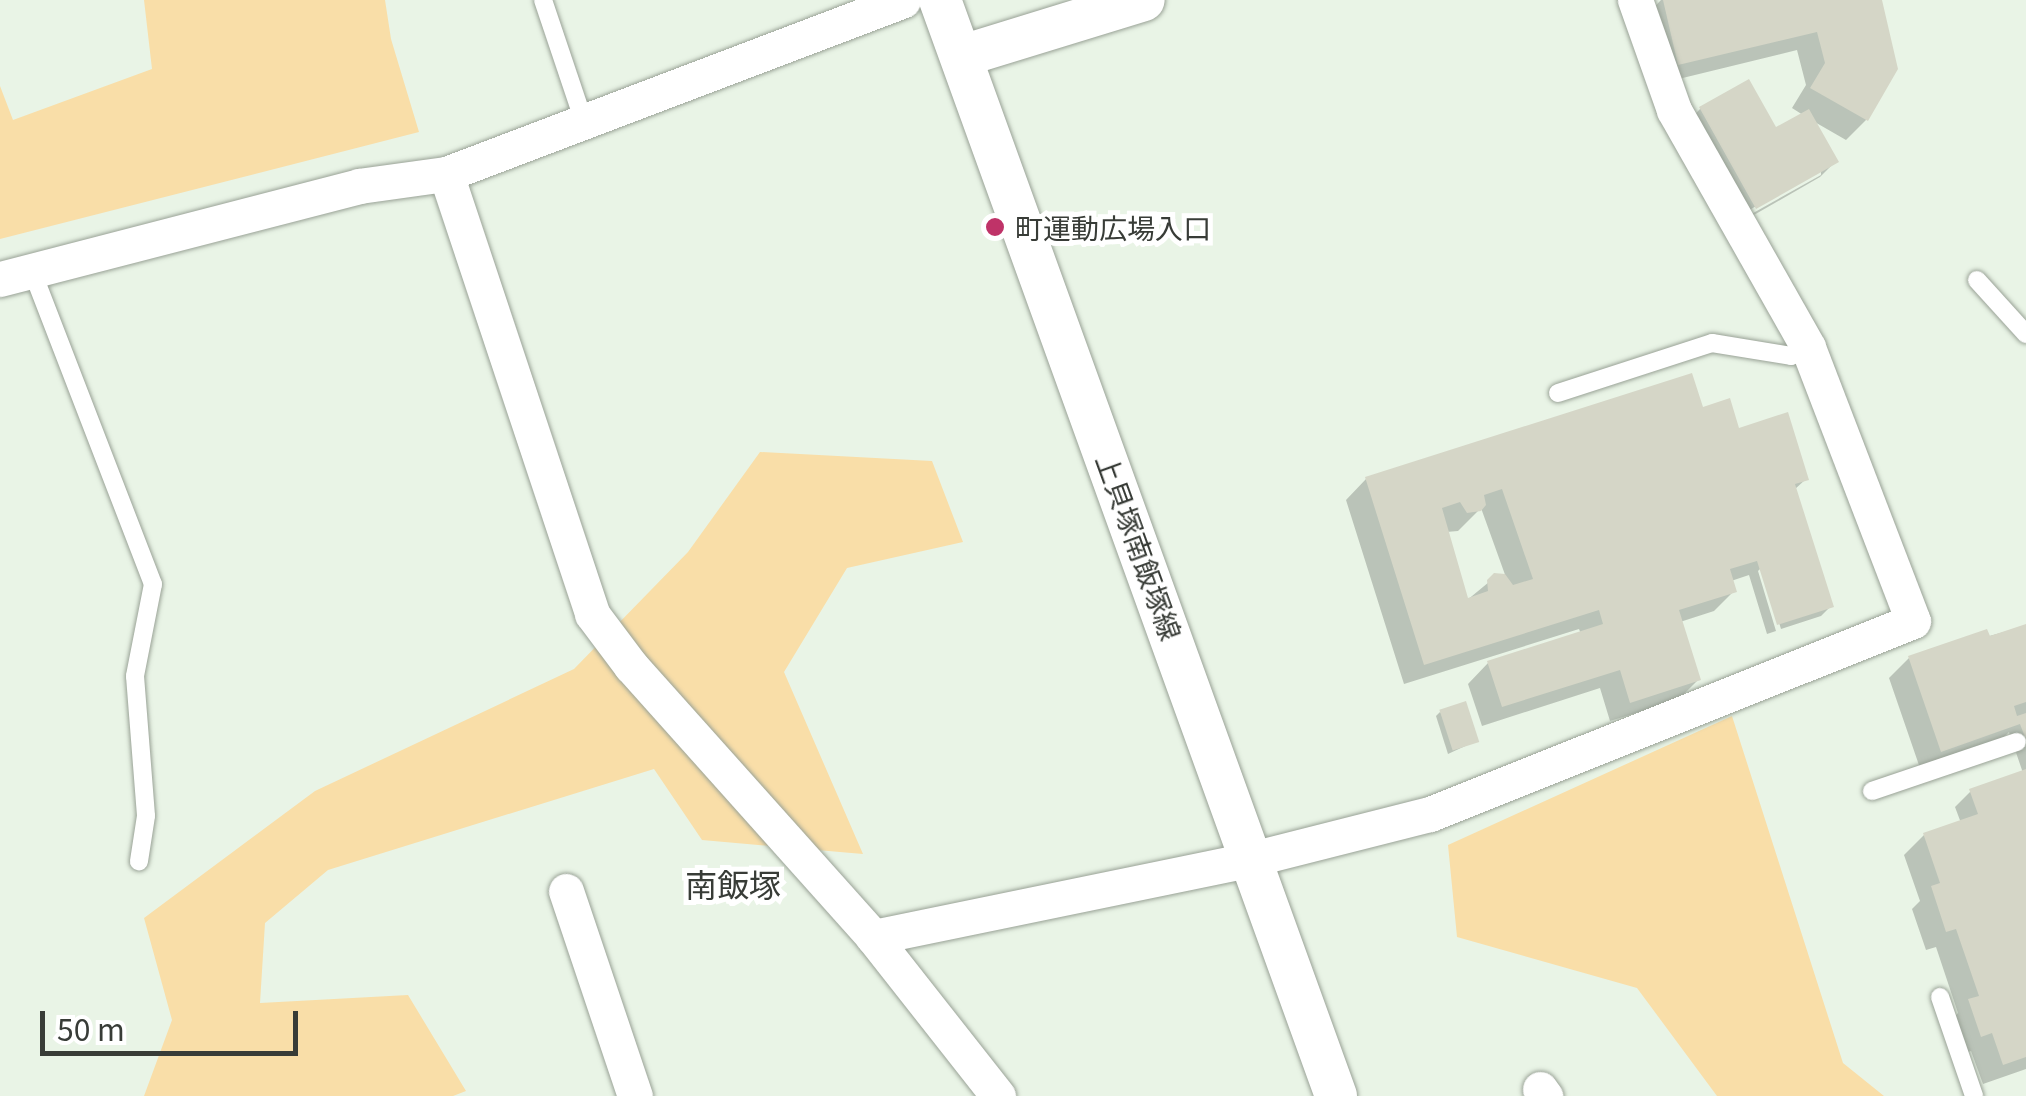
<!DOCTYPE html>
<meta charset="utf-8">
<style>
body{margin:0}
#map{position:relative;width:2026px;height:1096px;overflow:hidden;background:#e9f4e6;font-family:Georgia,"Noto Sans JP",serif}
div>[style]{position:absolute}
.green>*{inset:0;background:#f9dea8}
.shadow>*{inset:0;background:#0003}
.building>*{inset:0;background:#d5d6c7;transform-origin:0 0}
.roads{filter:drop-shadow(0 0 2px #99a296) drop-shadow(0 0 2px #99a296)}
.service>*{height:18px;margin:-9px;padding:0 9px;transform-origin:9px;border-radius:9px;background:#fff}
.minor>*{height:35px;margin:-17.5px;padding:0 17.5px;transform-origin:17.5px;border-radius:17.5px;background:#fff}
.tertiary>*{height:42px;margin:-21px;padding:0 21px;transform-origin:21px;border-radius:21px;background:#fff}
.dots>*{width:28px;height:28px;translate:-50% -50%;box-sizing:border-box;border:5px solid #fff;border-radius:50%}
span{translate:-50% -50%;white-space:nowrap;text-align:center;line-height:1.15;-webkit-text-stroke:10px #fff;paint-order:stroke}
.poi-label{font-size:28px;color:#383c37}
.left{translate:0 -50%;text-align:left}
.street-label{font-size:28px;color:#383c37}
.quarter-label{font-size:32px;color:#383c37}
.scale{position:absolute;left:40px;top:1011px;width:258px;height:45px;box-sizing:border-box;border:5px solid #383c37;border-top:0;padding-left:12px;font-size:30px;line-height:35px;white-space:nowrap;color:#383c37;-webkit-text-stroke:8px #fff;paint-order:stroke}
</style>
<div id="map">
<div class="green">
<i style="clip-path:polygon(144px 0,385px 0,391px 39px,419px 132px,0 239px,0 86px,13px 120px,152px 69px)"></i>
<i style="clip-path:polygon(760px 452px,932px 461px,963px 542px,847px 568px,784px 672px,863px 854px,702px 840px,654px 769px,328px 870px,265px 923px,260px 1003px,408px 995px,466px 1091px,453px 1096px,144px 1096px,172px 1020px,144px 918px,315px 791px,574px 669px,688px 552px)"></i>
<i style="clip-path:polygon(1732px 716px,1843px 1063px,1884px 1096px,1717px 1096px,1637px 988px,1457px 937px,1448px 845px)"></i>
</div>
<div class="shadow">
<i style="clip-path:polygon(evenodd,1661px 0,1880px 0,1866px 120px,1846px 140px,1813px 121px,1836px 161px,1820px 177px,1740px 223px,1685px 125px,1700px 109px,1748px 83px,1776px 131px,1803px 115px,1792px 108px,1806px 85px,1797px 50px,1658px 84px,1643px 19px,1661px 0,1821px 169px,1821px 175px,1746px 217px,1744px 213px,1821px 169px)"></i>
<i style="clip-path:polygon(evenodd,1701px 410px,1806px 479px,1794px 490px,1831px 606px,1821px 616px,1781px 629px,1762px 567px,1758px 571px,1776px 631px,1767px 634px,1749px 575px,1731px 581px,1734px 591px,1714px 611px,1680px 622px,1698px 680px,1678px 700px,1610px 721px,1600px 688px,1482px 726px,1468px 684px,1488px 663px,1581px 634px,1579px 629px,1404px 684px,1346px 500px,1366px 479px,1701px 410px,1481px 508px,1508px 583px,1489px 582px,1466px 601px,1446px 532px,1458px 531px,1481px 508px)"></i>
<i style="clip-path:polygon(2026px 626px,2026px 1069px,1983px 1084px,1971px 1051px,1960px 1055px,1949px 1022px,1958px 1013px,1936px 947px,1926px 950px,1912px 909px,1920px 901px,1904px 855px,1924px 835px,1961px 823px,1955px 807px,1971px 791px,2023px 773px,2009px 732px,1997px 744px,1921px 771px,1889px 678px,1909px 658px)"></i>
<i style="clip-path:polygon(1440px 712px,1476px 741px,1448px 754px,1436px 716px)"></i>
</div>
<div class="building">
<i style="clip-path:polygon(1663px 0,1882px 0,1898px 69px,1868px 121px,1810px 88px,1825px 63px,1817px 32px,1678px 65px)"></i>
<i style="clip-path:polygon(1749px 79px,1776px 127px,1809px 109px,1839px 162px,1756px 209px,1699px 107px)"></i>
<i style="clip-path:polygon(evenodd,1692px 373px,1703px 407px,1730px 398px,1739px 428px,1788px 412px,1809px 480px,1795px 484px,1834px 607px,1777px 625px,1757px 561px,1730px 569px,1737px 592px,1679px 610px,1701px 680px,1630px 703px,1620px 670px,1502px 707px,1487px 661px,1603px 624px,1599px 610px,1424px 665px,1365px 477px,1692px 373px,1502px 489px,1533px 579px,1513px 585px,1505px 574px,1494px 573px,1487px 580px,1488px 591px,1468px 598px,1442px 508px,1460px 502px,1467px 513px,1481px 511px,1486px 505px,1484px 495px,1502px 489px)"></i>
<i style="clip-path:polygon(2026px 624px,2026px 702px,2014px 706px,2017px 716px,2026px 713px,2026px 740px,2020px 724px,1941px 752px,1908px 656px,1987px 629px,1990px 636px)"></i>
<i style="left:1466px;top:701px;width:43px;height:28px;rotate:72deg"></i>
<i style="clip-path:polygon(2026px 769px,2026px 1057px,2003px 1065px,1992px 1033px,1981px 1037px,1968px 999px,1979px 996px,1956px 929px,1946px 932px,1931px 886px,1940px 883px,1923px 833px,1978px 814px,1969px 789px)"></i>
</div>
<div class="roads">
<div class="service">
<i style="left:543px;top:0;width:129px;rotate:71.4deg"></i>
<i style="left:31px;top:268px;width:339px;rotate:68.9deg"></i>
<i style="left:153px;top:584px;width:94px;rotate:101.1deg"></i>
<i style="left:135px;top:676px;width:140px;rotate:85.5deg"></i>
<i style="left:146px;top:816px;width:46px;rotate:98.8deg"></i>
<i style="left:1977px;top:280px;width:73px;rotate:47.8deg"></i>
<i style="left:1558px;top:393px;width:162px;rotate:-18deg"></i>
<i style="left:1712px;top:343px;width:80px;rotate:9.3deg"></i>
<i style="left:1791px;top:356px;width:19px;rotate:-28deg"></i>
<i style="left:1872px;top:791px;width:153px;rotate:-18.7deg"></i>
<i style="left:1940px;top:997px;width:105px;rotate:71deg"></i>
</div>
<div class="minor">
<i style="left:446px;top:174px;width:464px;rotate:71.6deg"></i>
<i style="left:592px;top:614px;width:65px;rotate:53.1deg"></i>
<i style="left:631px;top:666px;width:363px;rotate:48.2deg"></i>
<i style="left:873px;top:937px;width:202px;rotate:51.8deg"></i>
<i style="left:0;top:279px;width:371px;rotate:-14.5deg"></i>
<i style="left:359px;top:186px;width:88px;rotate:-7.9deg"></i>
<i style="left:446px;top:174px;width:489px;rotate:-20.8deg"></i>
<i style="left:566px;top:891px;width:216px;rotate:71.4deg"></i>
<i style="left:873px;top:937px;width:387px;rotate:-11.6deg"></i>
<i style="left:1252px;top:859px;width:184px;rotate:-14.2deg"></i>
<i style="left:1430px;top:814px;width:520px;rotate:-21.78deg"></i>
<i style="left:1913px;top:621px;width:293px;rotate:-111deg"></i>
<i style="left:1808px;top:347px;width:272px;rotate:-119.5deg"></i>
<i style="left:1674px;top:110px;width:117px;rotate:-109.5deg"></i>
<i style="left:1540px;top:1089px;width:9px;rotate:54deg"></i>
</div>
<div class="tertiary">
<i style="left:940px;top:0;width:1165px;rotate:70.13deg"></i>
<i style="left:962px;top:56px;width:190px;rotate:-17.1deg"></i>
</div>
</div>
<div class="dots">
<i style="left:995px;top:227px;background:#bf3368"></i>
</div>
<div class="poi-label">
<span class="left" style="left:1015px;top:227px">町運動広場入口</span>
</div>
<div class="street-label">
<span style="left:1140px;top:547px;rotate:70deg">上貝塚南飯塚線</span>
</div>
<div class="quarter-label">
<span style="left:733px;top:883px">南飯塚</span>
</div>
<div class="scale">50 m</div>
</div>
